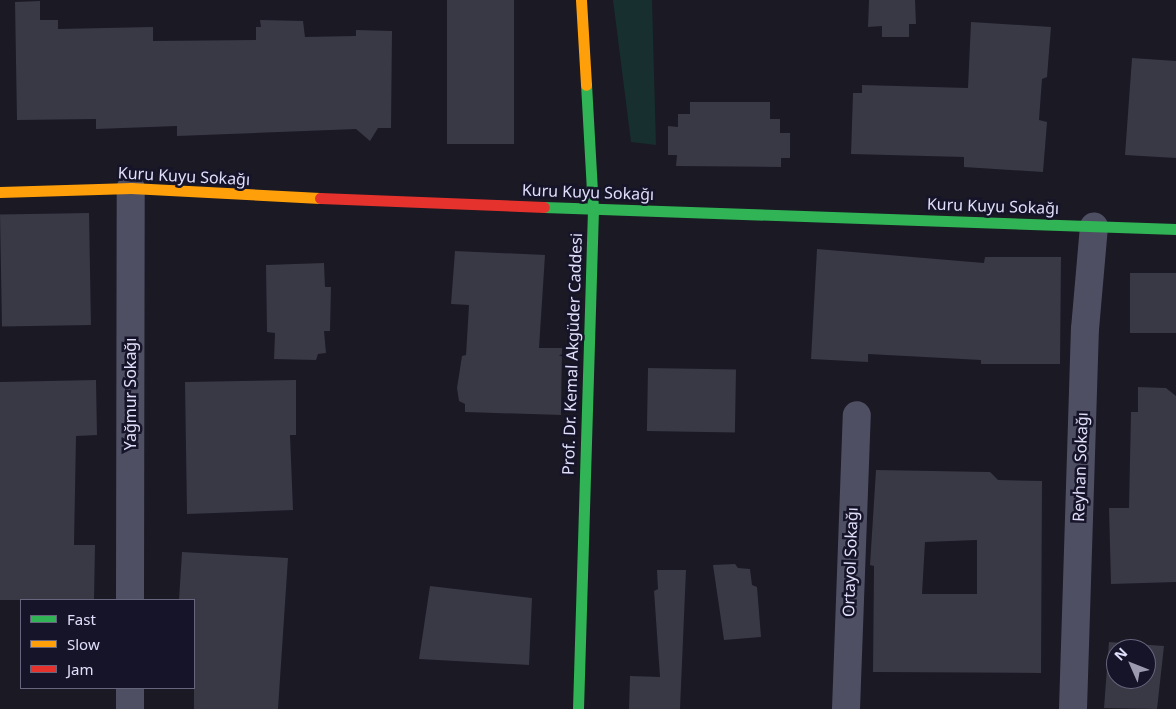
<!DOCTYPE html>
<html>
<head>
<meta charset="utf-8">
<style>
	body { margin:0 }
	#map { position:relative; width:1176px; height:709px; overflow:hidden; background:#1a1924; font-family:"Noto Sans",sans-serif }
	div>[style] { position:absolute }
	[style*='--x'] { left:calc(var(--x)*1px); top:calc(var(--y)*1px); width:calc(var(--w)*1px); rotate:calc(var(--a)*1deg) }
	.green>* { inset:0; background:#172f2e }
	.building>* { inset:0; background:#393845; transform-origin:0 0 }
	.street>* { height:28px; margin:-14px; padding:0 14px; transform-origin:14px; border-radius:14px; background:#4f4f63 }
	.fast>* { height:11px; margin:-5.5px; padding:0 5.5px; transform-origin:5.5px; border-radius:5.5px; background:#30b455 }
	.slow>* { height:11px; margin:-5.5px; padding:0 5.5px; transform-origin:5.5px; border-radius:5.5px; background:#ff9f0a }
	.jam>* { height:11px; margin:-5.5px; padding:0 5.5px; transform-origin:5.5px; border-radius:5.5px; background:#e5322d }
	span { translate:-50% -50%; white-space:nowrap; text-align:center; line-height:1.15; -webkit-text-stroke:5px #161429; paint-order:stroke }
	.street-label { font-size:16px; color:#e0dffb }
	.legend { position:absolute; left:20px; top:599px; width:175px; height:90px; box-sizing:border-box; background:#161429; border:1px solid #67657d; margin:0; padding:6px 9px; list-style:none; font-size:15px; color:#e0dffb }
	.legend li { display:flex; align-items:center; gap:10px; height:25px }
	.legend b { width:25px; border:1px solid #67657d }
	.north { position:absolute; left:1106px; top:639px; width:50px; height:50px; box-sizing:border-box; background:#161429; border:1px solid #67657d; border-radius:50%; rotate:314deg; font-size:14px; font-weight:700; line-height:20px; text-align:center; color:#e0dffb }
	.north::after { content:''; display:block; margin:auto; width:18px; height:22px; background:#9b9ab0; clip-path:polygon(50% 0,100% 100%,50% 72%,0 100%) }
</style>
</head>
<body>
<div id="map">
	<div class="green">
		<i style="clip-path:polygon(613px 0,652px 0,656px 145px,631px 142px)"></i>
	</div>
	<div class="building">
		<i style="left:447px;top:0;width:67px;height:144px"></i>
		<i style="clip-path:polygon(869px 0,915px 0,916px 24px,909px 24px,909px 37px,882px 37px,882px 26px,868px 27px)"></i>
		<i style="clip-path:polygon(40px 1px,40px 20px,58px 20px,58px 29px,153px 27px,153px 41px,256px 40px,256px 27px,261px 27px,260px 20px,303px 21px,305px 37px,356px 36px,356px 30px,392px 31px,391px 128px,378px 128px,370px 141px,356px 129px,177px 136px,177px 126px,96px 129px,96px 119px,17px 120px,15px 2px)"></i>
		<i style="clip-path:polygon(971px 22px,1051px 27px,1047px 77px,1042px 79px,1039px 120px,1047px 122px,1043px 172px,964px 167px,964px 157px,851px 154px,853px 93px,862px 93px,862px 85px,968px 88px)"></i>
		<i style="clip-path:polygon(1132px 58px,1176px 61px,1176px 158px,1125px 155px)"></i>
		<i style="clip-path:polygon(690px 102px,770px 102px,770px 119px,780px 119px,780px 133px,790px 133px,790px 158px,781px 158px,781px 167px,676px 166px,677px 155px,668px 155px,668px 126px,678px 127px,678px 114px,690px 114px)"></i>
		<i style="left:89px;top:213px;width:112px;height:89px;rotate:89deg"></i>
		<i style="clip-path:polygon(817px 249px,984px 263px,985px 257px,1061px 257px,1060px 364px,981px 364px,981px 360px,868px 354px,868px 362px,811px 359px)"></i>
		<i style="clip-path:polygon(455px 251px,545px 255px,539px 348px,562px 348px,561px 415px,465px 412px,465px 404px,459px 401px,457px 388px,462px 356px,466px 355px,469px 305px,451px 304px)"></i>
		<i style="clip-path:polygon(324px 263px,325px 287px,331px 287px,330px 331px,324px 331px,326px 353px,318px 354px,316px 360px,274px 359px,275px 333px,267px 332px,266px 265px)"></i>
		<i style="left:1130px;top:273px;width:46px;height:60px"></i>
		<i style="left:648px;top:368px;width:88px;height:63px;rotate:1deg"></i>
		<i style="clip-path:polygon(96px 380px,97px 435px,76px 436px,74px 545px,95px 545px,94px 600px,0 600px,0 382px)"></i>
		<i style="clip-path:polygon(296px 380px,296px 435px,290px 435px,293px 510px,187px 514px,185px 382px)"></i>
		<i style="clip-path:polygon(1138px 387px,1166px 388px,1176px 396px,1176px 582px,1111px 584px,1109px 508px,1129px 508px,1131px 412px,1138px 412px)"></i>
		<i style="clip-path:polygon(evenodd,876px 470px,990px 472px,998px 480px,1042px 481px,1041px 673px,873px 672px,874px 566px,870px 565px,876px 470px,977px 540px,977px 594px,922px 594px,925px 542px,977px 540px)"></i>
		<i style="clip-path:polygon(182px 552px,288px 558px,278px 709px,194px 709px,194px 600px,179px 600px)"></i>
		<i style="clip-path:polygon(735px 564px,738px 568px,750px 569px,752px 585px,757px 587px,761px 637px,724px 640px,713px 565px)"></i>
		<i style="clip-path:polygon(657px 570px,686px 570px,680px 709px,629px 709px,630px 676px,660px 677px,654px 591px,658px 589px)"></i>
		<i style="clip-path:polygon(430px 586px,532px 598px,529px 665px,419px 659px)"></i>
		<i style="clip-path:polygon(evenodd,1109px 642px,1164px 646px,1157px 709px,1104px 708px,1109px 642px,1116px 649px,1146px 649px,1146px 679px,1116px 679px,1116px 649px)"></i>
	</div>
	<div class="street">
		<i style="--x:130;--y:600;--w:412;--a:-89.9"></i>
		<i style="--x:130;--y:709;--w:21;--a:-90"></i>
		<i style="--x:846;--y:709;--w:294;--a:-87.9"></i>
		<i style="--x:1073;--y:709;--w:380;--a:-88.2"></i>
		<i style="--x:1085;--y:329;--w:103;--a:-85"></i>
	</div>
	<div class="fast">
		<i style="--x:544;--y:207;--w:632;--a:1.99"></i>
		<i style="--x:578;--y:709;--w:500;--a:-88.28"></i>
		<i style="--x:593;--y:209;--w:124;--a:-93.2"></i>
	</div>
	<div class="slow">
		<i style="--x:581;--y:0;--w:85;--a:86.6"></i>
		<i style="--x:0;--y:192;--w:131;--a:-1.7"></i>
		<i style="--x:131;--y:188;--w:189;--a:3"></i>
	</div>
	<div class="jam">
		<i style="--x:320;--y:198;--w:224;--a:2.3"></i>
	</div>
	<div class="street-label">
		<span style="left:184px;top:176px;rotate:3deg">Kuru Kuyu Sokağı</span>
		<span style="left:588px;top:192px;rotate:2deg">Kuru Kuyu Sokağı</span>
		<span style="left:993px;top:206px;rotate:2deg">Kuru Kuyu Sokağı</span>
		<span style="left:572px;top:354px;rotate:-88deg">Prof. Dr. Kemal Akgüder Caddesi</span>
		<span style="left:130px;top:394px;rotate:-90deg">Yağmur Sokağı</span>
		<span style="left:1080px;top:467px;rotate:-88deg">Reyhan Sokağı</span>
		<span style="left:850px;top:562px;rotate:-88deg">Ortayol Sokağı</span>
	</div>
	<ul class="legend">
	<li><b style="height:6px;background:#30b455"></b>Fast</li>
	<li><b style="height:6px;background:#ff9f0a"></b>Slow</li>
	<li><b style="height:6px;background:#e5322d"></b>Jam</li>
	</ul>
	<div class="north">N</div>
</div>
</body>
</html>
